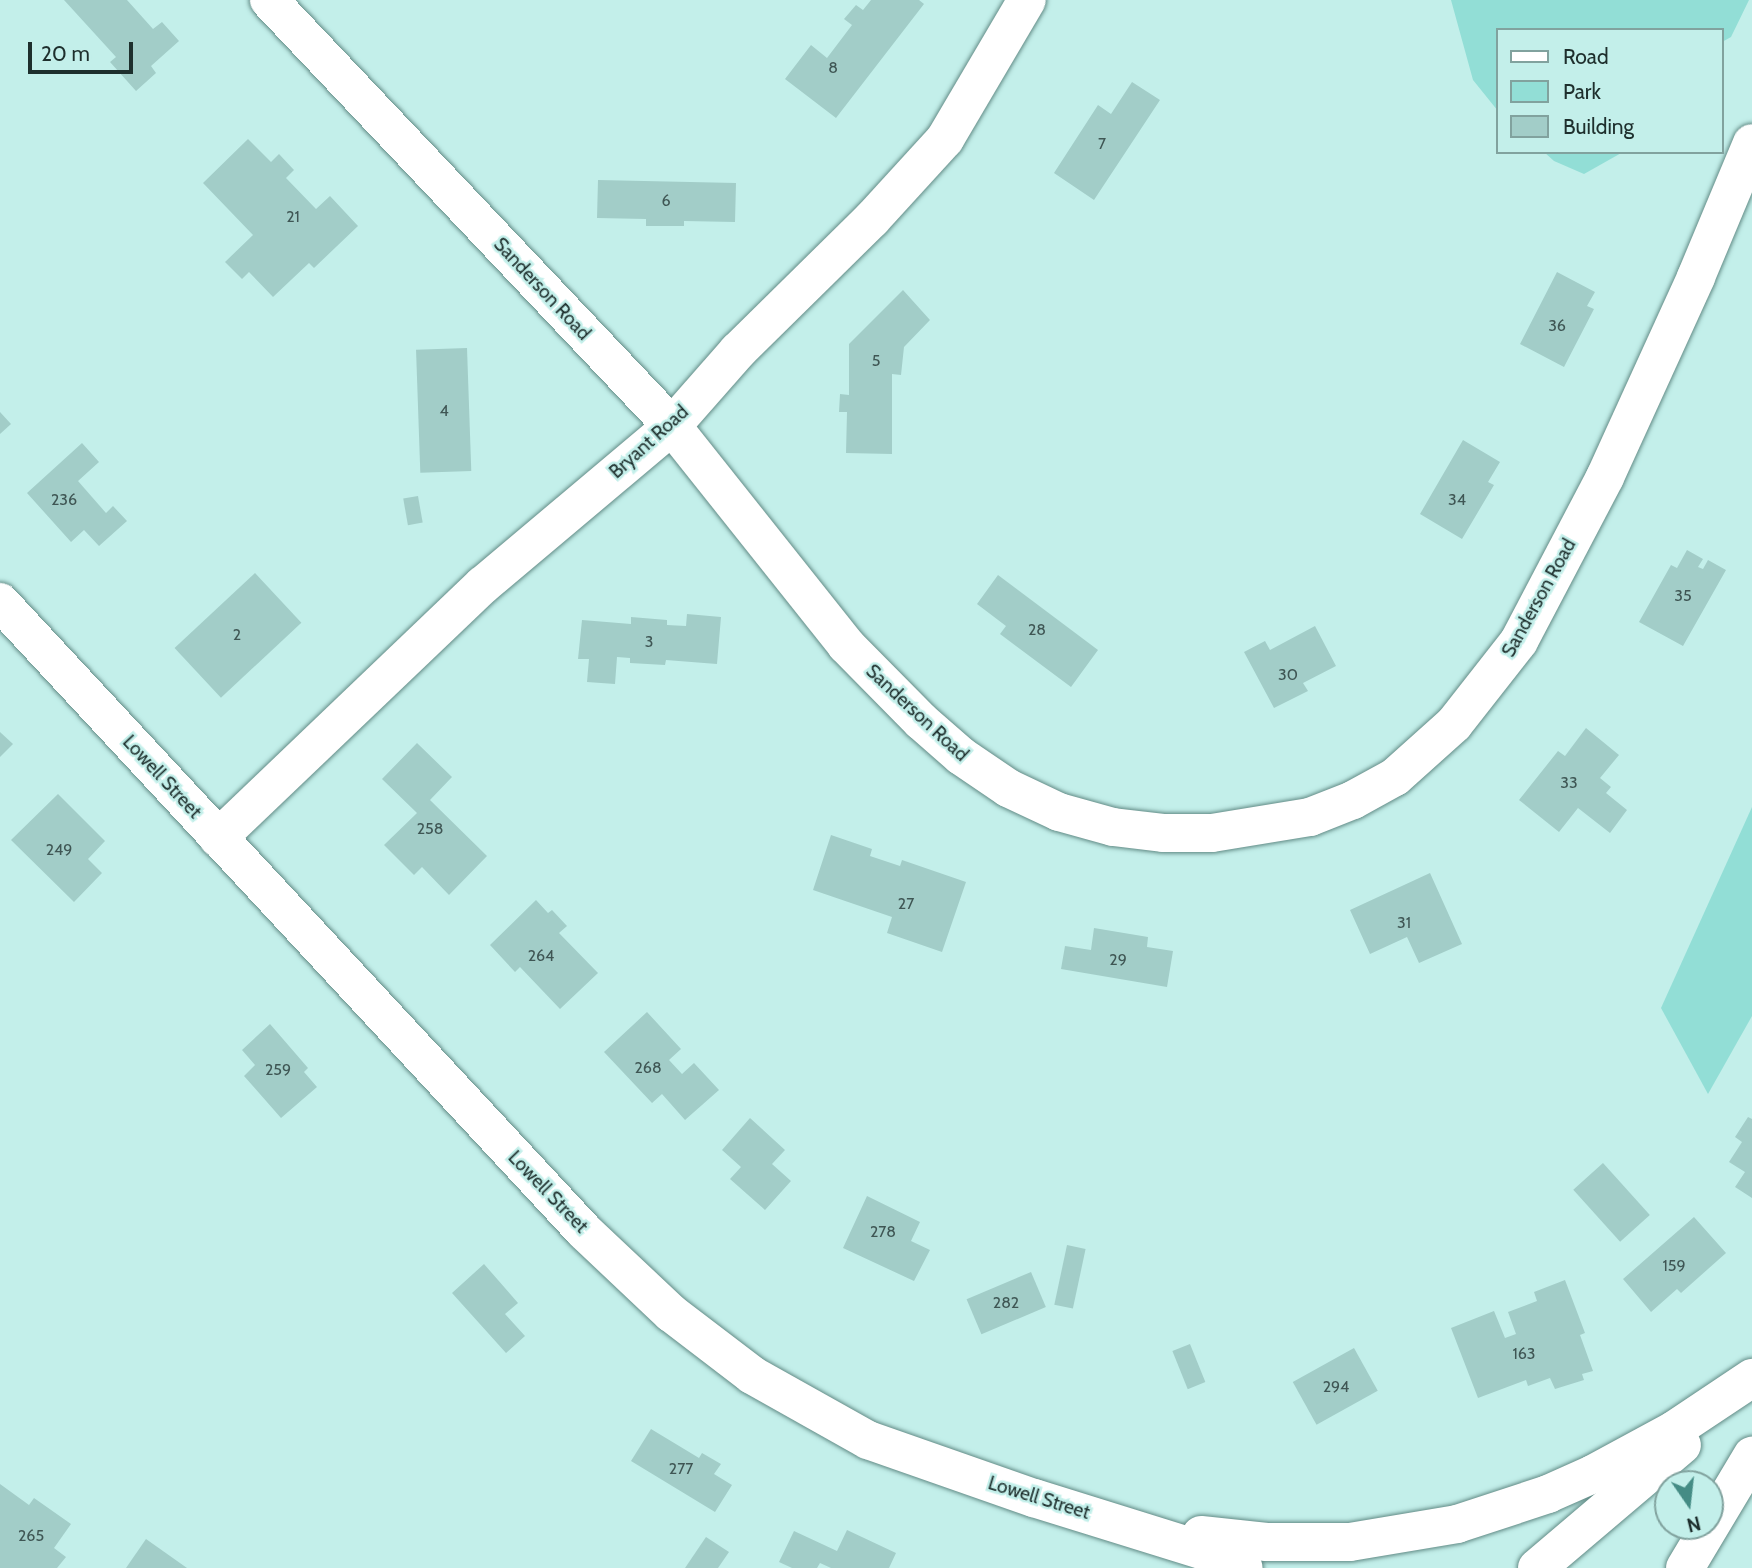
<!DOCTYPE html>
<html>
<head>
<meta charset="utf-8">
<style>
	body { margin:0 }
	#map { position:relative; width:1752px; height:1568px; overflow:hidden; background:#c3efea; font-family:Cabin,sans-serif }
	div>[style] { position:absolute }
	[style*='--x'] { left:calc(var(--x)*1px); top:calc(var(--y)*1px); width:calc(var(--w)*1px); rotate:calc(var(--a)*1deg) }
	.green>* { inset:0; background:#92ded6 }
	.building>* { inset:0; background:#a2cdc8; transform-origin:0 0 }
	.roads { filter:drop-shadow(0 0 2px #628b86) drop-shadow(0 0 2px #628b86) }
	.minor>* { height:38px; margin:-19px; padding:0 19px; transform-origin:19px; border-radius:19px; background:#fff }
	.major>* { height:38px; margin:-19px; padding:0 19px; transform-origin:19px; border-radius:19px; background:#fff }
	span { translate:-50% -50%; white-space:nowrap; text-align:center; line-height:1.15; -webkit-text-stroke:5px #c3efea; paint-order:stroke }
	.number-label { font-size:16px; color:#3f5654 }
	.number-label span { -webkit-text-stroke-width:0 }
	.street-label { font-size:19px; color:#1e2f2d }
	.legend { position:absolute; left:1496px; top:28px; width:228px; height:126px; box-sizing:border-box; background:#c3efea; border:2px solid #81a29e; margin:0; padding:9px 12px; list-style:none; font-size:21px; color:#1e2f2d }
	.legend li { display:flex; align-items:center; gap:14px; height:35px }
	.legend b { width:35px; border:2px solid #81a29e }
	.north { position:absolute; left:1654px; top:1470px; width:70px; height:70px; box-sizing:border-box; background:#c3efea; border:2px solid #81a29e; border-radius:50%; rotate:166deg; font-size:19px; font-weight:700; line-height:28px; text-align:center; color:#1e2f2d }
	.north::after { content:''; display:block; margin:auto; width:24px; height:32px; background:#458c85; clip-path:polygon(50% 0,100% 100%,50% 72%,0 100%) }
	.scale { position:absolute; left:28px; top:42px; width:105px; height:32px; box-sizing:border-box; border:4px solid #1e2f2d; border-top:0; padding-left:9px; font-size:21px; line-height:24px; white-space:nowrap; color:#1e2f2d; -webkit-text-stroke:5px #c3efea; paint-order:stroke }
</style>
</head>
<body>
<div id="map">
	<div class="green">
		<i style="clip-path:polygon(1451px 0,1749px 0,1731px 37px,1722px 42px,1722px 30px,1498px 30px,1498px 111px,1473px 80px)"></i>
		<i style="clip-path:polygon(1544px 152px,1623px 152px,1584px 174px,1554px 161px)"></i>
		<i style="clip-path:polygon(1752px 807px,1752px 1016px,1708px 1094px,1661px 1008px)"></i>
	</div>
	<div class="building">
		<i style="clip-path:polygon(64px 0,127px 0,153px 29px,162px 22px,179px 41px,151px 66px,156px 73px,136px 91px,110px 62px,116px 57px)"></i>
		<i style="clip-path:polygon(871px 0,919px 0,924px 4px,836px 118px,785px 79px,811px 45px,827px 58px,852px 25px,844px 19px,856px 5px,863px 10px)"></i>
		<i style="clip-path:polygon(1132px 82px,1160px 100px,1094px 200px,1054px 173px,1098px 105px,1111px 114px)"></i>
		<i style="clip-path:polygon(248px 139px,271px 162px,279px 154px,294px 170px,286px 178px,316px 209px,330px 196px,358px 226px,314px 268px,309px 263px,273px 297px,249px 272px,242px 279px,225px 262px,253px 235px,203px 183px)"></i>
		<i style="clip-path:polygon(598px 180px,736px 183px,735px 222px,684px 221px,684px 226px,646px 226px,646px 219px,597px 218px)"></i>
		<i style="clip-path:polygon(1557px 272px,1595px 292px,1587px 306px,1594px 309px,1564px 367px,1520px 344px)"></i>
		<i style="clip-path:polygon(903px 290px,930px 320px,904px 347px,901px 375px,892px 374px,892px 454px,846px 453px,847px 412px,839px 412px,840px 394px,849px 395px,849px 344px)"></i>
		<i style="left:467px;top:348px;width:123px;height:51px;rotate:88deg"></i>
		<i style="clip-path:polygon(0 412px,11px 424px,0 434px)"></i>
		<i style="clip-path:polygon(1463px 440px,1500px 462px,1488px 482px,1494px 485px,1462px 539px,1420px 514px)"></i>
		<i style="clip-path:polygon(82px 443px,99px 462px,78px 481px,106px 513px,113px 506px,127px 521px,99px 546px,84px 530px,71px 542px,27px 493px)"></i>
		<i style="left:418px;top:496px;width:27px;height:15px;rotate:80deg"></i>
		<i style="clip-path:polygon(1687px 550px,1703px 559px,1698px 567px,1703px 569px,1708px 560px,1726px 570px,1683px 646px,1639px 622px,1671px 565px,1677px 568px)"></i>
		<i style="left:255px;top:573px;width:68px;height:110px;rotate:47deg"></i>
		<i style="clip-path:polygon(998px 575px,1098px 650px,1071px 687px,1000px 634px,1006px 626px,977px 604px)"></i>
		<i style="clip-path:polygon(687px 614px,721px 617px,717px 664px,666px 660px,665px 665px,630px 663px,630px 658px,617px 657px,615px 684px,587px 682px,589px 659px,578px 659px,582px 620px,631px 624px,631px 617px,667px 620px,667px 625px,686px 626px)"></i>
		<i style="clip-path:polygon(1315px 626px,1336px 666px,1303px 683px,1308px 691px,1274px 708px,1244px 652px,1265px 641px,1270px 650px)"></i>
		<i style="clip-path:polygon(1586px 728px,1619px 755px,1600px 778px,1611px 787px,1606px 793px,1627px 810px,1610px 833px,1578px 808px,1559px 832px,1519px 800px,1558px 751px,1565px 756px)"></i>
		<i style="clip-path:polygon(0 732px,13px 744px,0 757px)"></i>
		<i style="clip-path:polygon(417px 743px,452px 777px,430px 800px,487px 856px,449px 895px,422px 867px,414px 875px,384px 845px,417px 813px,382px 779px)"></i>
		<i style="clip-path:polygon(58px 794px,105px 841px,88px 859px,102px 873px,74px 902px,11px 840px)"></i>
		<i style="clip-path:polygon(831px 835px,872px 849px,870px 856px,900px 866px,902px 860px,966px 882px,942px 952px,887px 933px,892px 917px,813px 890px)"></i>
		<i style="clip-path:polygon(1430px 873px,1462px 944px,1419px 963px,1407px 937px,1370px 954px,1350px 910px)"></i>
		<i style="clip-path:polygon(536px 900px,548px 913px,552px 910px,567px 926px,559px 933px,598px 973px,560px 1009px,520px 967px,515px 972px,490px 945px)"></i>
		<i style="clip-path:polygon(1094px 928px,1148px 937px,1147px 947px,1173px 951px,1167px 987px,1061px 969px,1065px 946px,1091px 950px)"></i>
		<i style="clip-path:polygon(647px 1012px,681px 1049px,669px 1060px,682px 1074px,694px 1063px,719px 1090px,685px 1120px,662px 1094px,652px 1103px,604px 1052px)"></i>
		<i style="clip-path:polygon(270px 1024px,308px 1068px,304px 1072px,317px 1087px,281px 1118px,244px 1076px,255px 1065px,242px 1050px)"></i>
		<i style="clip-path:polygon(1748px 1117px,1752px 1119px,1752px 1198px,1735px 1187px,1745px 1172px,1729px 1162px,1742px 1142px,1735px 1137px)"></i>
		<i style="clip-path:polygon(750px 1118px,785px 1150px,772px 1164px,791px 1181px,765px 1210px,730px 1179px,741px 1167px,722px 1150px)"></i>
		<i style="left:1603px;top:1163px;width:70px;height:40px;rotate:48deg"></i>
		<i style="clip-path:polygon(867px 1196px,920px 1222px,911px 1241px,930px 1250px,914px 1281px,843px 1248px)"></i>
		<i style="clip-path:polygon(1694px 1217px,1726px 1253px,1681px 1293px,1677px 1289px,1651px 1312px,1623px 1279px)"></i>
		<i style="left:1067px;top:1245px;width:19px;height:61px;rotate:12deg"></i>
		<i style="clip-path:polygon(484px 1264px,518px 1303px,505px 1314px,525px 1336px,506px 1353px,452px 1293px)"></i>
		<i style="left:1031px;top:1272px;width:38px;height:70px;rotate:67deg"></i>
		<i style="clip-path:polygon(1565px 1280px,1585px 1333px,1580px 1335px,1593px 1371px,1582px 1374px,1584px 1380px,1555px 1389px,1550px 1378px,1528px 1386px,1526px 1380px,1478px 1398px,1451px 1328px,1494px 1311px,1505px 1338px,1516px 1334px,1508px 1312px,1537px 1301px,1534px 1292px)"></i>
		<i style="left:1190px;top:1344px;width:41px;height:19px;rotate:68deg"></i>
		<i style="left:1354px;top:1348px;width:49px;height:70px;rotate:61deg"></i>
		<i style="clip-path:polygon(651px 1429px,699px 1458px,702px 1453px,721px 1464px,714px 1474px,732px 1485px,715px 1512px,631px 1461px)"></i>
		<i style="clip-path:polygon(0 1484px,29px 1505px,34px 1498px,71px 1524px,54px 1548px,66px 1557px,57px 1568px,0 1568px)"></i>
		<i style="clip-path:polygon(847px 1530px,896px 1553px,889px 1568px,831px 1568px,820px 1563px,817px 1568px,792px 1568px,779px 1562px,794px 1531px,837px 1551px)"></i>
		<i style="clip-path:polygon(706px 1537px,729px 1552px,718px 1568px,685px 1568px)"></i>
		<i style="clip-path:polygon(146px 1539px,187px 1568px,126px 1568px)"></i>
	</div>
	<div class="roads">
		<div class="minor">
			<i style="--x:269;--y:0;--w:586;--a:46.59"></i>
			<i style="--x:672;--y:426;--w:280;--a:51.5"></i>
			<i style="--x:846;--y:645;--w:107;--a:45.4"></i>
			<i style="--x:921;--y:721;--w:53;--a:41.2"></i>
			<i style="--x:961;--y:756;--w:57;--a:34.2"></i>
			<i style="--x:1008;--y:788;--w:56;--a:25.2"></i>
			<i style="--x:1059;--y:812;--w:56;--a:15.5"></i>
			<i style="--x:1113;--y:827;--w:50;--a:6.8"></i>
			<i style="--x:1163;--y:833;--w:49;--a:0"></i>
			<i style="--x:1212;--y:833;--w:99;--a:-9.3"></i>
			<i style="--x:1310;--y:817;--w:46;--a:-21.6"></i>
			<i style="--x:1353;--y:800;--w:48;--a:-28.7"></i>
			<i style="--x:1395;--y:777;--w:79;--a:-41.9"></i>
			<i style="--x:1454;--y:724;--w:105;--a:-51.9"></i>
			<i style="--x:1519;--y:641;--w:185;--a:-62.3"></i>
			<i style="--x:1605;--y:477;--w:220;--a:-65.5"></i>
			<i style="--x:1696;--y:277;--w:145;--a:-67.3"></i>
			<i style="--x:218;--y:838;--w:366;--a:-43.7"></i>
			<i style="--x:483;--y:585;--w:247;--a:-40.1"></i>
			<i style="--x:672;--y:426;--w:100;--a:-48.7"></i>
			<i style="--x:738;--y:351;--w:188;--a:-44.6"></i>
			<i style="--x:872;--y:219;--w:108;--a:-47.6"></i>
			<i style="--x:945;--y:139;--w:161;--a:-59.5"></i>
		</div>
		<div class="major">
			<i style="--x:0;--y:602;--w:858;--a:47.12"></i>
			<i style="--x:584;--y:1231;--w:120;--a:43.3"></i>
			<i style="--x:671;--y:1313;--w:102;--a:37.4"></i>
			<i style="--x:752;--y:1375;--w:133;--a:29.3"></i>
			<i style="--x:868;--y:1440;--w:176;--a:19.3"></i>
			<i style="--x:1034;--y:1498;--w:178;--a:17.3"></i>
			<i style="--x:1204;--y:1551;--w:43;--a:23"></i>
			<i style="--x:1201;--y:1535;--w:66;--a:6.1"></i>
			<i style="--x:1267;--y:1542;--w:83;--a:0"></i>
			<i style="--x:1350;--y:1542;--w:109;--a:-9.5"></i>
			<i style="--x:1457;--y:1524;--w:96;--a:-18.2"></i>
			<i style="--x:1548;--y:1494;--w:49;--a:-24"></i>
			<i style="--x:1593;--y:1474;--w:92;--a:-28.5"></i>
			<i style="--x:1674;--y:1430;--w:94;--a:-33.7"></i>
			<i style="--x:1537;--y:1568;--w:190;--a:-40.3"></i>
			<i style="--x:1685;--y:1568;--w:131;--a:-59.1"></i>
		</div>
	</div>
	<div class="number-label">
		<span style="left:833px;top:68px">8</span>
		<span style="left:1102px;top:144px">7</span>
		<span style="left:666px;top:201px">6</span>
		<span style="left:293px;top:217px">21</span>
		<span style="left:1557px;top:326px">36</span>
		<span style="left:876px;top:361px">5</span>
		<span style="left:444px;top:411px">4</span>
		<span style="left:64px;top:500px">236</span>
		<span style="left:1457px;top:500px">34</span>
		<span style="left:1683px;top:596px">35</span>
		<span style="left:1037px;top:630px">28</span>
		<span style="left:237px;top:635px">2</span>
		<span style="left:649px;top:642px">3</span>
		<span style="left:1288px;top:675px">30</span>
		<span style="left:1569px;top:783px">33</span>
		<span style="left:430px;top:829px">258</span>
		<span style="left:59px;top:850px">249</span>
		<span style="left:906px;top:904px">27</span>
		<span style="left:1404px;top:923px">31</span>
		<span style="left:541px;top:956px">264</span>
		<span style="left:1118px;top:960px">29</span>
		<span style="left:648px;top:1068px">268</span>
		<span style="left:278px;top:1070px">259</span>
		<span style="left:883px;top:1232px">278</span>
		<span style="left:1674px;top:1266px">159</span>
		<span style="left:1006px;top:1303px">282</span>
		<span style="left:1524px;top:1354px">163</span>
		<span style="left:1336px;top:1387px">294</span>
		<span style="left:681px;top:1469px">277</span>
		<span style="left:31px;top:1536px">265</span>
	</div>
	<div class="street-label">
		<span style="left:542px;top:289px;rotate:47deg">Sanderson Road</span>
		<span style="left:649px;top:442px;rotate:-42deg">Bryant Road</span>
		<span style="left:1539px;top:598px;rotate:-61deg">Sanderson Road</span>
		<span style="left:917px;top:713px;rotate:43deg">Sanderson Road</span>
		<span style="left:162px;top:777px;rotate:47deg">Lowell Street</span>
		<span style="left:548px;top:1192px;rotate:46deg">Lowell Street</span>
		<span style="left:1039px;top:1498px;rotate:17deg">Lowell Street</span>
	</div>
	<ul class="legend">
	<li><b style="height:9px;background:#fff"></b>Road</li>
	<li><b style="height:19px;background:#92ded6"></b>Park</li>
	<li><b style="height:19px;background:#a2cdc8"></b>Building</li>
	</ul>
	<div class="north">N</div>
	<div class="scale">20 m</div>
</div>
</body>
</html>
